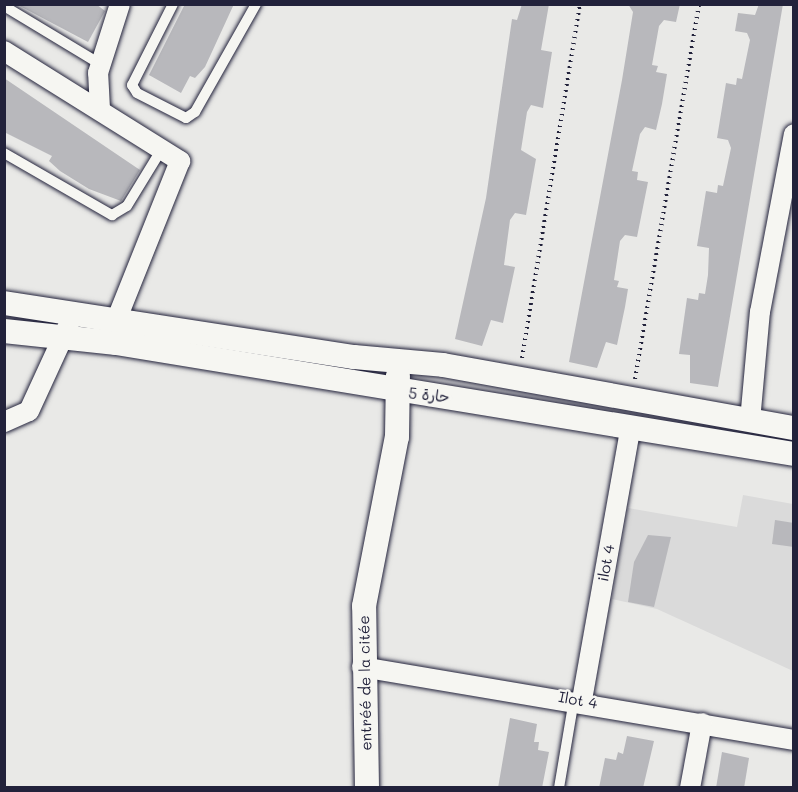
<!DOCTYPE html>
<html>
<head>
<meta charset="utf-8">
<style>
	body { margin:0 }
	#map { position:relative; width:798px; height:792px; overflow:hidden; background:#e9e9e7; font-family:Mali,"Playpen Sans Arabic",sans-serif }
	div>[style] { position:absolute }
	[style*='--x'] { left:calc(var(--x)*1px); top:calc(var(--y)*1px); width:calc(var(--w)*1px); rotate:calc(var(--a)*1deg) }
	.built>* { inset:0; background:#dadada }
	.building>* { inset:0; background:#b8b8bc }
	.path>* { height:4px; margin-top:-2px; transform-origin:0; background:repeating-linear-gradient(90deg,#22223b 0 1.5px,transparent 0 6px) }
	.roads { filter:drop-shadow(0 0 2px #22223b) drop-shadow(0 0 2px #22223b) }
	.service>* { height:10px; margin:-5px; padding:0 5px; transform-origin:5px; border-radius:5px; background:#f6f6f2 }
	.minor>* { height:20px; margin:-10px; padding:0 10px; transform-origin:10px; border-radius:10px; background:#f6f6f2 }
	.tertiary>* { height:24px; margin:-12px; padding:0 12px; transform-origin:12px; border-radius:12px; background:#f6f6f2 }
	span { translate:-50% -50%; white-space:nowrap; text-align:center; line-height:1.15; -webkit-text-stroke:5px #f6f6f2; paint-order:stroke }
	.street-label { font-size:15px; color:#22223b }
	.frame { position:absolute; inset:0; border:6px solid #22223b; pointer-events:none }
</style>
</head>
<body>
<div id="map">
	<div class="built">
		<i style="clip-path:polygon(743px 495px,793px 504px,793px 671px,657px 609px,612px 599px,628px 508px,737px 527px)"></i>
	</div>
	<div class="building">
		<i style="clip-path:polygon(16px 4px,96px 4px,105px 11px,88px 42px)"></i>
		<i style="clip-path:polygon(185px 4px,234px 4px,205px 67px,195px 78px,190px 76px,181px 93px,149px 75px)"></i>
		<i style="clip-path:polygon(522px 4px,549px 4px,541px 50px,552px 52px,543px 108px,531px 105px,527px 112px,521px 150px,536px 159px,526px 215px,515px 213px,510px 220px,504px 265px,515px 267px,503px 323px,491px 320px,482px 346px,455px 339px,486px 198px,512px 19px,517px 20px)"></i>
		<i style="clip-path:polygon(628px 4px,680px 4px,676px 22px,664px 20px,659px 26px,652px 65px,658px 66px,656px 72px,667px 74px,662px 104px,656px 130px,645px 127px,640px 134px,632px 171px,638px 172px,637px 180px,648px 182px,637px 237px,625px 235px,620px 241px,614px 280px,619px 281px,617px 287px,628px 289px,625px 307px,617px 345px,606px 342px,597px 368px,569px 362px,622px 80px,633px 12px)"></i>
		<i style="clip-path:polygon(759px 4px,783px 4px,718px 387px,690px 383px,690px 355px,679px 354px,687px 298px,698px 300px,699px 293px,705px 294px,708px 275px,709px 248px,697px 246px,706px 191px,717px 193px,718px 185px,723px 186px,731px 148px,728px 140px,717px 138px,726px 83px,736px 85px,737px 78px,742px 79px,750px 40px,747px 33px,735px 31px,738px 13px,755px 15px)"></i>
		<i style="clip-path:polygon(4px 78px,140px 170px,121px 201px,89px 189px,60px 171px,49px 161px,52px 156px,4px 132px)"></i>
		<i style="clip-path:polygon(775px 520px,794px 523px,794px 547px,772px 544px)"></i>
		<i style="clip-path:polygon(648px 535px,671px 537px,654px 607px,628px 602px,634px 562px)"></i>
		<i style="clip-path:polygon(510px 718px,537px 724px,534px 742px,539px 742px,538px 750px,549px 752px,542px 788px,498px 788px)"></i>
		<i style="clip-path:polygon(627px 736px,654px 741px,643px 788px,599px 788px,605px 758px,616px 760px,618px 752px,623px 754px)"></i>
		<i style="clip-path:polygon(722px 752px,749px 758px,744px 788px,716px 788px)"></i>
	</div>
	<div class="path">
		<i style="--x:522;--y:358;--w:359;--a:-80.7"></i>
		<i style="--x:635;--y:379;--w:380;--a:-80.3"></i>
	</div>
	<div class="roads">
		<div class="service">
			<i style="--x:173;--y:4;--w:91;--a:116.8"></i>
			<i style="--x:132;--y:85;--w:9;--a:58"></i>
			<i style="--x:137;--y:93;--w:55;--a:27"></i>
			<i style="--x:186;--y:118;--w:11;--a:-34"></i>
			<i style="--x:195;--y:112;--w:124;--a:-60.5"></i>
			<i style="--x:4;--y:6;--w:112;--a:31.1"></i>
			<i style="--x:4;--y:153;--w:125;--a:29.9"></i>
			<i style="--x:112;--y:215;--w:17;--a:-31"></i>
			<i style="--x:127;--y:206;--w:69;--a:-58.6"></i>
			<i style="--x:559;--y:788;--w:90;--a:-80.4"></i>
		</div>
		<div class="minor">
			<i style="--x:4;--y:51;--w:208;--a:32"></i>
			<i style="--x:180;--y:161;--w:167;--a:111.8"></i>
			<i style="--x:100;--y:109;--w:36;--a:-93"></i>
			<i style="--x:98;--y:73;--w:72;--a:-72.3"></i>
			<i style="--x:750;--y:421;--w:109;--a:-84.8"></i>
			<i style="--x:760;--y:312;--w:181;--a:-79.2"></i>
			<i style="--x:4;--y:422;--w:27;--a:-24"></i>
			<i style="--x:29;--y:411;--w:96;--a:-65.3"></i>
			<i style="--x:362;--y:667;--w:438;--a:9.6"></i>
			<i style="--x:582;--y:700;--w:278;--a:-79.9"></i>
			<i style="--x:690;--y:788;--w:66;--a:-79.5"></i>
		</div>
		<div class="tertiary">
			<i style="--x:4;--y:303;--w:354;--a:8.8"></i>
			<i style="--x:354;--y:357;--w:89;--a:5.1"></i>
			<i style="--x:443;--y:365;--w:357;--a:10.2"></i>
			<i style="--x:4;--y:331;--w:113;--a:6.1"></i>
			<i style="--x:116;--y:343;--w:687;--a:9.3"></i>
			<i style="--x:367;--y:788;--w:182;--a:-90.9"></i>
			<i style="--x:364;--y:606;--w:172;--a:-79"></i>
			<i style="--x:397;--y:437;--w:61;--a:-89.1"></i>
		</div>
	</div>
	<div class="street-label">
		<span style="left:429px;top:395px;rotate:6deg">حارة 5</span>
		<span style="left:606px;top:563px;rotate:-80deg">ilot 4</span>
		<span style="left:365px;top:683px;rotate:-91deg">entréé de la citée</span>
		<span style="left:578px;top:700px;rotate:10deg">Ilot 4</span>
	</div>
	<div class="frame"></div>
</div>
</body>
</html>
